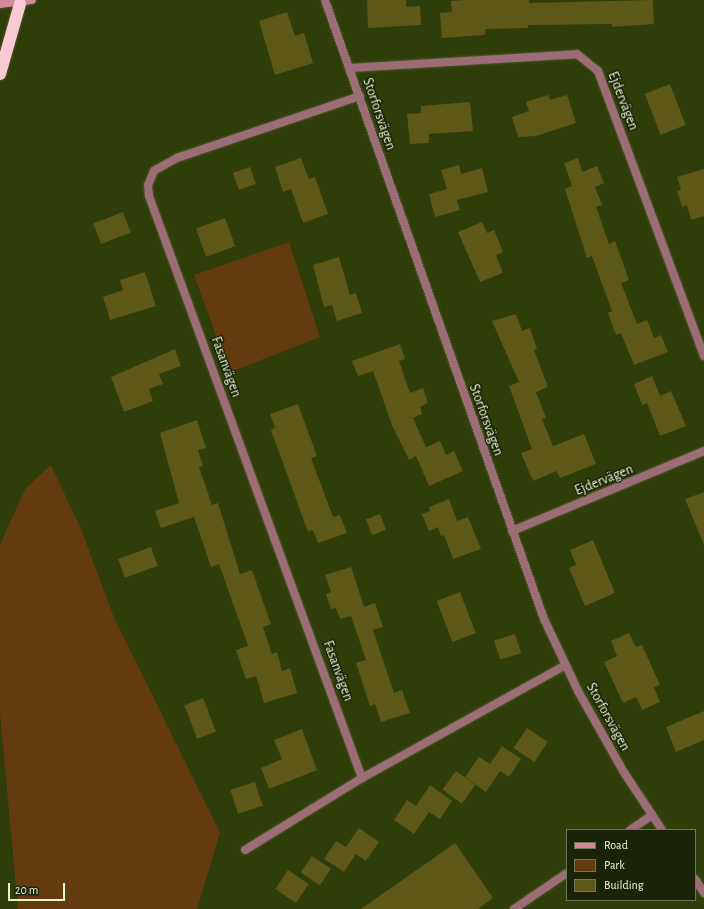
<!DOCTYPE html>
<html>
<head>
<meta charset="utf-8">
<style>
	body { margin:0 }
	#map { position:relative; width:704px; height:909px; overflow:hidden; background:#2f3d09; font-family:"Alegreya Sans",sans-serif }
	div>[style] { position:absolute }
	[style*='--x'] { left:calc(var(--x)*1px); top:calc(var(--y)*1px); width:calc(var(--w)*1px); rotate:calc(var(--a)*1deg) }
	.green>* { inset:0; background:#633b0f }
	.building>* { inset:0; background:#5d5718; transform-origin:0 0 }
	.roads { filter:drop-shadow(0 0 1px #4d5a29) drop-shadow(0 0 1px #4d5a29) }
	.street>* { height:8px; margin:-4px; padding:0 4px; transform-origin:4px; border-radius:4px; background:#9c6c77 }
	.secondary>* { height:8px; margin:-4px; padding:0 4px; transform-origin:4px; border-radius:4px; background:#d4889a }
	.highway>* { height:12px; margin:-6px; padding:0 6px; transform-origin:6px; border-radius:6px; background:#fbcad5 }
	span { translate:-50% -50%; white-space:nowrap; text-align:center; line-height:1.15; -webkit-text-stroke:3px #1a2207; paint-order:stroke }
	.street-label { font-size:14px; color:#e8f5d3 }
	.legend { position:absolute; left:566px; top:829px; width:130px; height:72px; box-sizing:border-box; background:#1a2207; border:1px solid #6c7659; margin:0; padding:5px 7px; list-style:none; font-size:12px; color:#e8f5d3 }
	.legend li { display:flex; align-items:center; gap:8px; height:20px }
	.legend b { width:20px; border:1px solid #6c7659 }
	.scale { position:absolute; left:8px; top:883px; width:57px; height:18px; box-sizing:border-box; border:2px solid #e8f5d3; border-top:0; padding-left:5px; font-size:12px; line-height:14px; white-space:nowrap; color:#e8f5d3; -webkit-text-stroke:3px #1a2207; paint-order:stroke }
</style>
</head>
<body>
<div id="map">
	<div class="green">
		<i style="clip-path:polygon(289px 242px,320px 337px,233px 371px,225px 360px,194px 275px)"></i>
		<i style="clip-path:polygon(51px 465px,81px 529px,113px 615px,220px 833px,197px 909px,18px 909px,0 713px,0 545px,25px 489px)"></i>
	</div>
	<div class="building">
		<i style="clip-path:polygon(367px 0,406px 0,406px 7px,420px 6px,421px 25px,368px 28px)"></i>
		<i style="clip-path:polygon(464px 0,529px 0,529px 3px,653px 0,654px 24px,612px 27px,612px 24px,528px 25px,528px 28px,485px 29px,485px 35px,442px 38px,440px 13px,452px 12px,451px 1px)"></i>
		<i style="clip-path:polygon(287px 12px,295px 36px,304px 33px,313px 63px,275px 75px,259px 21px)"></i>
		<i style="left:670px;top:84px;width:44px;height:27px;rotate:69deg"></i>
		<i style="clip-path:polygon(548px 95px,550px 100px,567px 95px,576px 123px,536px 136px,518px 137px,512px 117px,529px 111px,526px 102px)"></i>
		<i style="clip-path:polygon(470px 102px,473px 131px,429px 134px,429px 143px,410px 144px,407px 114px,421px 113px,421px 106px)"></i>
		<i style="clip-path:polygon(301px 158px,309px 179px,315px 177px,328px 214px,303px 223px,291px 189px,283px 192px,275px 167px)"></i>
		<i style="clip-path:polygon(578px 158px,582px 172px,597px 166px,604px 183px,595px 187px,602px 205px,596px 207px,609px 244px,615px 241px,629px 280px,621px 283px,637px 324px,647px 320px,654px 338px,661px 335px,668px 352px,634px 365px,621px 333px,616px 335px,608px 313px,612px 311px,592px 256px,587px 258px,565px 189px,572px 186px,564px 163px)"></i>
		<i style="clip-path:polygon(459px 165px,461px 174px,482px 168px,488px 192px,457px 200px,460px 210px,435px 217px,429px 194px,447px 189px,441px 170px)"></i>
		<i style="left:250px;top:167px;width:18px;height:18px;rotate:71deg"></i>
		<i style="clip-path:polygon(704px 169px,704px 216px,691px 220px,687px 205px,682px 207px,677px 191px,681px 190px,677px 177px)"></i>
		<i style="left:123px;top:212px;width:22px;height:32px;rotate:69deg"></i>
		<i style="left:225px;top:218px;width:30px;height:31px;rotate:70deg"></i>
		<i style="clip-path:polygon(482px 222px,487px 233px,494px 230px,503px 252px,496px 255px,503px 273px,480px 282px,458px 232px)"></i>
		<i style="clip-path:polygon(339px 257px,350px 295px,356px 293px,362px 313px,337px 321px,332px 305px,324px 307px,313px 265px)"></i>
		<i style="clip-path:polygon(145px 272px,156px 306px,110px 320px,103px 297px,123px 290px,120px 280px)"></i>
		<i style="clip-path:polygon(516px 314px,522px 331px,530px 328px,537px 349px,534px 350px,548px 387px,536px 392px,546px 418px,542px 419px,553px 446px,584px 434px,596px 464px,560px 478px,557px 471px,533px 481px,521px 453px,532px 449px,509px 386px,519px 382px,492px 321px)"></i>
		<i style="clip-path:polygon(400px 344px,405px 359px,399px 361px,410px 393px,423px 388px,428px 403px,420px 407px,422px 414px,413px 418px,426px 447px,440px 441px,446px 455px,454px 451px,463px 471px,429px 486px,416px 456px,409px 460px,392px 425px,373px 371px,358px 376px,352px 361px)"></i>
		<i style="clip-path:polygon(175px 349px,181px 366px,159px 374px,163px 384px,149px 389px,153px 401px,124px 412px,111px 377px)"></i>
		<i style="clip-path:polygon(652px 376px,660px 396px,671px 391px,686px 426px,660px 436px,647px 403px,642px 405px,634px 384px)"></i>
		<i style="clip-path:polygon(298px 404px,317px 456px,311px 458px,333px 517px,340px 515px,347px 533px,318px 543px,313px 530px,308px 532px,271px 430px,275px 428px,270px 414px)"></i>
		<i style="clip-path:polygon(197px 420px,206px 448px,198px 450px,203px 466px,199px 467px,212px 505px,218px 503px,240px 574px,252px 570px,271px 624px,263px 627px,272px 654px,277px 652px,282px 671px,290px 668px,297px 693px,264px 703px,256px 676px,246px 679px,236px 650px,248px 646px,219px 564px,211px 567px,194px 517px,161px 528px,155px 511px,179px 503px,160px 433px)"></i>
		<i style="clip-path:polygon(704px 492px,704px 545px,685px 499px)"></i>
		<i style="clip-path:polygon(449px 499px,457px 521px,468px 517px,481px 549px,453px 559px,444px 535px,441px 536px,438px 527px,429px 531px,422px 514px,430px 511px,429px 507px)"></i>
		<i style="left:380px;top:514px;width:17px;height:15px;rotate:69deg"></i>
		<i style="clip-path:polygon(593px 540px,615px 593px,585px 606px,569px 568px,576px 565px,570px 550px)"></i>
		<i style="left:151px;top:547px;width:20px;height:35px;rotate:70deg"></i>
		<i style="clip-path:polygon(351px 567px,364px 607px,375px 603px,383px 627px,373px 630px,394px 693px,402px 690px,410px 713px,381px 722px,375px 704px,370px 706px,356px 663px,366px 660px,351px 616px,340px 619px,336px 608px,331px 609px,326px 594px,331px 592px,325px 575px)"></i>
		<i style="left:460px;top:592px;width:44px;height:25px;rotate:69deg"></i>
		<i style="clip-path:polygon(629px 633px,636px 647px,642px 645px,660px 685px,654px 687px,660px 702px,642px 710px,636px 697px,623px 703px,604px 662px,617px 656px,611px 641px)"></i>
		<i style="left:515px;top:634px;width:20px;height:22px;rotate:72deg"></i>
		<i style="left:203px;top:698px;width:36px;height:20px;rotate:69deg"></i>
		<i style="clip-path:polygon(704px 711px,704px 740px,676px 752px,666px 727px)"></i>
		<i style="left:527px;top:728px;width:25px;height:24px;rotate:34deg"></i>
		<i style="clip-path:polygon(302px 729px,317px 770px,269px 789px,261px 768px,282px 759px,274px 740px)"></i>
		<i style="clip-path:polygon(502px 746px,521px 759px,509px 777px,500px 771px,486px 792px,465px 777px,479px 757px,490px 764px)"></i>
		<i style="left:456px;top:771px;width:24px;height:23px;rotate:36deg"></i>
		<i style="left:255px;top:782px;width:25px;height:26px;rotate:72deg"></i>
		<i style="clip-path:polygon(430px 785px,452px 801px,440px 819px,429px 812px,414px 834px,394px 820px,407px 800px,416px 806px)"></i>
		<i style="clip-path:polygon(359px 828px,379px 842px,366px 861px,356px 854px,344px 872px,324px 859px,336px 841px,346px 847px)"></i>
		<i style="clip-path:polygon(455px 843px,493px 898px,478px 909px,361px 909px)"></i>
		<i style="left:312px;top:856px;width:23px;height:20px;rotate:34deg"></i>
		<i style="left:288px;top:870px;width:25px;height:23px;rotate:34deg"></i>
	</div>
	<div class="roads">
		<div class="street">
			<i style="--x:325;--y:0;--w:657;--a:70.52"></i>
			<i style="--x:544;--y:619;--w:80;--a:64.7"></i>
			<i style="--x:578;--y:691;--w:95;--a:60.5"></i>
			<i style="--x:625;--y:774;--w:67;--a:56.5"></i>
			<i style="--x:350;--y:68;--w:227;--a:-3.5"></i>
			<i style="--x:577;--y:54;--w:27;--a:39"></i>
			<i style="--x:598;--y:71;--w:304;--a:69.6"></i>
			<i style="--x:360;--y:96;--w:193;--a:161.3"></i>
			<i style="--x:177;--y:158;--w:26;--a:151"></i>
			<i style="--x:154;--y:171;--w:15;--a:113"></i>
			<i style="--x:148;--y:185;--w:11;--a:85"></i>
			<i style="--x:149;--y:196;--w:620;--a:69.9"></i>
			<i style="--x:512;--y:531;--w:208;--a:-22.6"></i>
			<i style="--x:630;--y:830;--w:27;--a:-34"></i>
			<i style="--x:245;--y:850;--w:137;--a:-31.6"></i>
			<i style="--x:362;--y:778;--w:233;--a:-29"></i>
			<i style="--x:695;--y:879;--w:17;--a:57"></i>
			<i style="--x:514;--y:909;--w:64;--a:-34.2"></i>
		</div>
		<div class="secondary">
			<i style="--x:0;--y:4;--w:32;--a:-7"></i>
		</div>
		<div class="highway">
			<i style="--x:0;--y:74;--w:73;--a:-74.1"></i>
		</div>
	</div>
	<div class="street-label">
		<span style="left:623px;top:101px;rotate:69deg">Ejdervägen</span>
		<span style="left:379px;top:114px;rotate:71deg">Storforsvägen</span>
		<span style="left:226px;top:367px;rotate:70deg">Fasanvägen</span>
		<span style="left:486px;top:420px;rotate:70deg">Storforsvägen</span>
		<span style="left:604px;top:480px;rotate:-22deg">Ejdervägen</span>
		<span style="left:338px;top:671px;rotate:70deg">Fasanvägen</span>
		<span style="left:608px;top:717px;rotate:61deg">Storforsvägen</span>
	</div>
	<ul class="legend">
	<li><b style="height:5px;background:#d4889a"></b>Road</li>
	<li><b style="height:11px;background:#633b0f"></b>Park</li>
	<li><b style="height:11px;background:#5d5718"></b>Building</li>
	</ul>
	<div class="scale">20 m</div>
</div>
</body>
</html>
